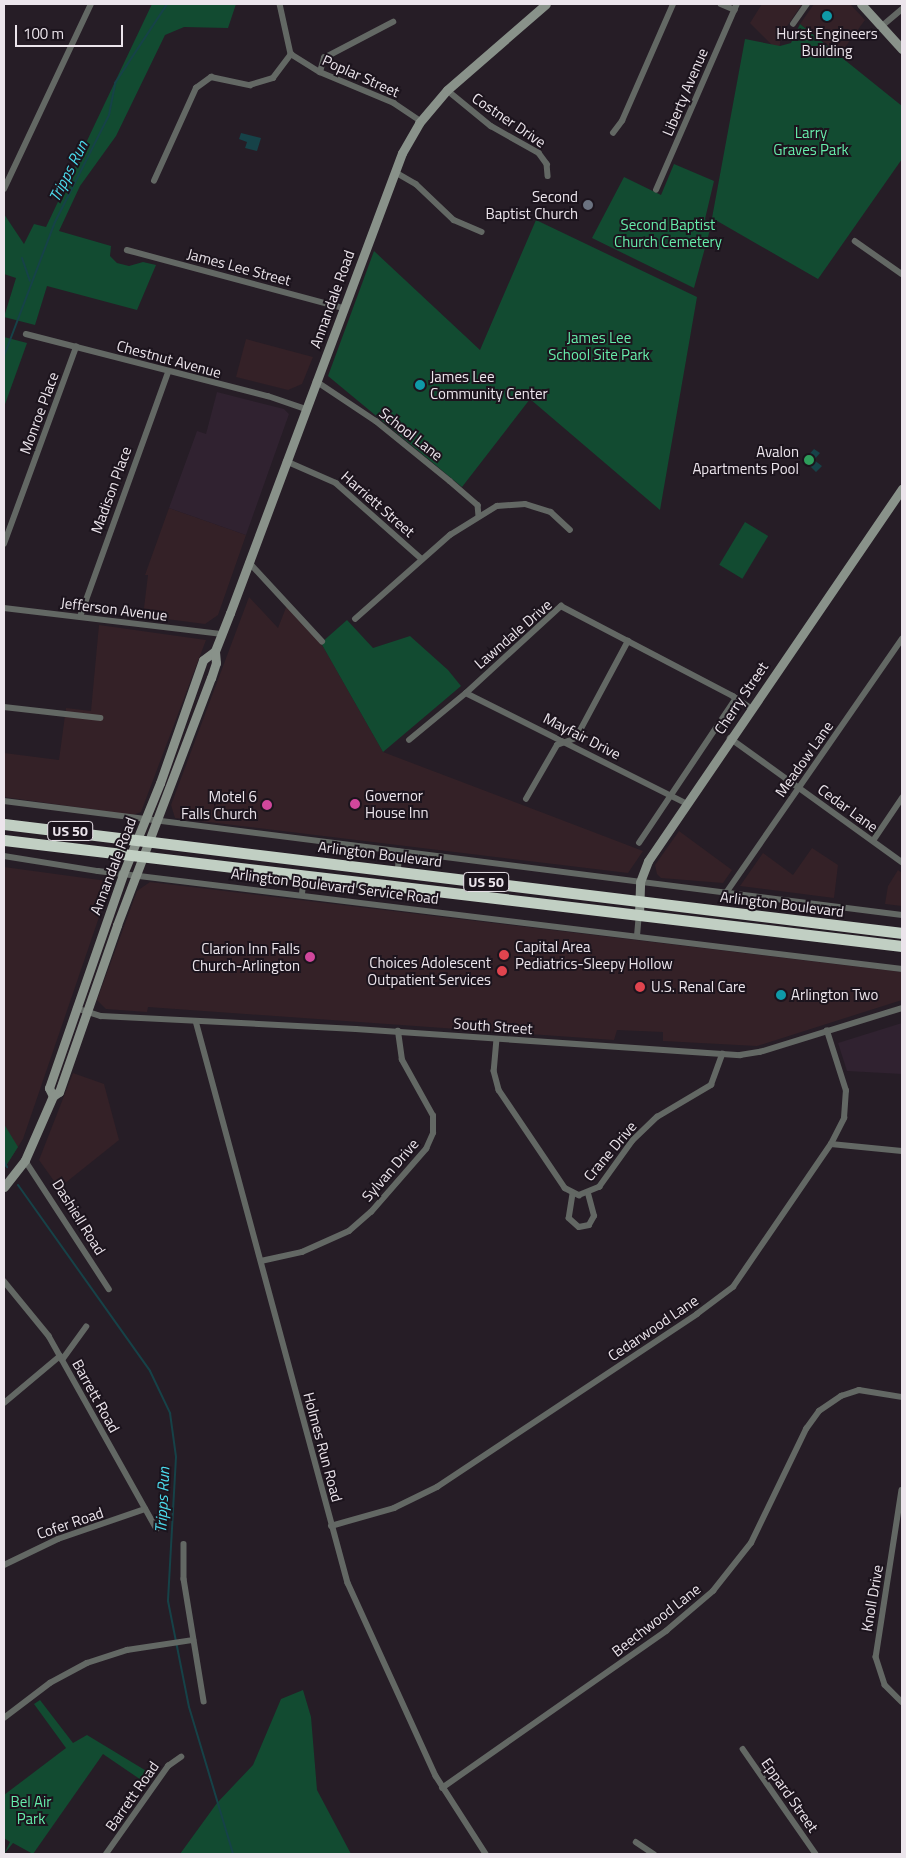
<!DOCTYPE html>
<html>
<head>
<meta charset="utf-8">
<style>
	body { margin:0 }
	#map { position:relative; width:906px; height:1858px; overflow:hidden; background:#261d26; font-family:"Titillium Web",sans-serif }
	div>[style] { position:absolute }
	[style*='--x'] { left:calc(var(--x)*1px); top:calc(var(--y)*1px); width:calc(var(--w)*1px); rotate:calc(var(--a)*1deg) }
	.commercial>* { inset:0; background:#342127 }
	.built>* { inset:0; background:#302230 }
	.green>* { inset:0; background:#124b31; transform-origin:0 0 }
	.water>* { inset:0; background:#164248 }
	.stream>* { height:2px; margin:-1px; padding:0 1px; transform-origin:1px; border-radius:1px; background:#164248 }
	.street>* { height:5.5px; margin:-2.75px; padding:0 2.75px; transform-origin:2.75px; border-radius:2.75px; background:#636864 }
	.secondary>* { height:9px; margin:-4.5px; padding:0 4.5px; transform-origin:4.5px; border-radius:4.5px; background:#89928a }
	.highway>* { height:11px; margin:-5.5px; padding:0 5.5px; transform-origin:5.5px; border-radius:5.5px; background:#c1cfc3 }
	.dots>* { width:14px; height:14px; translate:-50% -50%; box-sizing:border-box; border:2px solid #1c141d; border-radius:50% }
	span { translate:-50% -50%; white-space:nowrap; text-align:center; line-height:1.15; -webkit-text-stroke:4px #1c141d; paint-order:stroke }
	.shield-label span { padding:1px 4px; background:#1c141d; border:1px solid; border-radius:4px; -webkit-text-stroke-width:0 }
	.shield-label { font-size:14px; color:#ece5ec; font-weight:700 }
	.poi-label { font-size:15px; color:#ece5ec }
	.right { translate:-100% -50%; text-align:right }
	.left { translate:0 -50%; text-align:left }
	.street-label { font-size:15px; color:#ece5ec }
	.park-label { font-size:15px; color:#66edab }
	.water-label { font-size:16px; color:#4bdaeb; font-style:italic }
	.frame { position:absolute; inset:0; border:5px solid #ece5ec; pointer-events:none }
	.scale { position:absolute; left:15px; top:25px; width:108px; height:22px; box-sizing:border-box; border:2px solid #ece5ec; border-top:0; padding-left:6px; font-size:15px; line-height:18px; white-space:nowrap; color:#ece5ec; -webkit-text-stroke:4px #1c141d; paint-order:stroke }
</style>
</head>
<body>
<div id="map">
	<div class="commercial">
		<i style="clip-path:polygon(762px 4px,802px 4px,781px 35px,779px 52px,750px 23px)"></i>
		<i style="clip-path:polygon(814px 4px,850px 4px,865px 20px,840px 54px,800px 24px)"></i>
		<i style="clip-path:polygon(246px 339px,313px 357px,302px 384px,288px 390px,236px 377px)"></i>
		<i style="clip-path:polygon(169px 508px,246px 535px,218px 615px,205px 624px,143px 616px,148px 575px,145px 575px)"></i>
		<i style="clip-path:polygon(249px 597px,278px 628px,287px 605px,321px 643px,383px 752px,643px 851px,628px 873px,175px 818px,171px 805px)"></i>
		<i style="clip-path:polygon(99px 625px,206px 640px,141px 812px,133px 815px,4px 797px,4px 753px,59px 760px,66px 708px,91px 711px)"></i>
		<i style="clip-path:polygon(679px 831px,732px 870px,723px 883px,661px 878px,657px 874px,655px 865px)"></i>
		<i style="clip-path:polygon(812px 848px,838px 865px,834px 898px,740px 886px,763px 853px,793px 875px)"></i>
		<i style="clip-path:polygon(4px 867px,107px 881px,109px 888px,23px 1139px,4px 1169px)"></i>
		<i style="clip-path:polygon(898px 870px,902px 873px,902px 906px,885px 904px,888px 886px)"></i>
		<i style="clip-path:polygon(150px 882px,902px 972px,902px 1000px,757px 1046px,663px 1041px,663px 1032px,617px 1030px,614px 1040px,148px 1007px,147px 1012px,106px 1009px,97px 1000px,137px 891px)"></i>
		<i style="clip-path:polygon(73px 1073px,104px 1084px,119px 1140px,59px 1188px,39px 1160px)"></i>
	</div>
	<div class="built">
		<i style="clip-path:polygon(217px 392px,284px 409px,289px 414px,246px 535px,169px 508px,197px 431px,206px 434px)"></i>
		<i style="clip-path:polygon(902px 1023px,902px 1074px,847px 1071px,838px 1043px)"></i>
	</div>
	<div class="green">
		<i style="clip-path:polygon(152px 4px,236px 4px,228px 28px,184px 27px,165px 35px,116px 136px,80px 186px,59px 231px,111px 246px,110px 256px,117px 263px,129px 266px,143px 262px,156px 265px,137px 310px,47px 286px,35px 325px,4px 317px,16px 278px,4px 274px,4px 214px,24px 244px,34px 224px,46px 227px)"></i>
		<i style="clip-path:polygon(800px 24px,902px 106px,902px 159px,818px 279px,712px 218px,745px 39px,780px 46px,791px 43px)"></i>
		<i style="clip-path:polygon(674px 164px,714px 181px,705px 219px,711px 226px,694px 288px,592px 238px,624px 177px,661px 195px)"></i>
		<i style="clip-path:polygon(536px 220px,697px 297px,660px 510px,530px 399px,462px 487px,328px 376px,374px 251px,480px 350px)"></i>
		<i style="clip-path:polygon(4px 337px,27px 343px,4px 407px)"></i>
		<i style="left:745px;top:522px;width:27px;height:50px;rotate:31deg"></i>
		<i style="clip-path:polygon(347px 620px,373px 648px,410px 636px,448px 670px,461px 686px,383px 752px,321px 643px)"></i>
		<i style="clip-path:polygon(4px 1124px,18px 1147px,4px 1169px)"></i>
		<i style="clip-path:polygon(303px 1690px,311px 1717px,317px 1790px,351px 1854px,180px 1854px,217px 1803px,253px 1765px,281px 1699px)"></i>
		<i style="clip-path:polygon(40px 1700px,73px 1743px,87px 1735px,153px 1775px,147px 1784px,103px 1754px,33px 1854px,13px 1843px,4px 1854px,10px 1842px,4px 1838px,4px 1795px,66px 1748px,34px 1704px)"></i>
	</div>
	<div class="water">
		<i style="clip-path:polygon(241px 133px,261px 138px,257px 151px,245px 148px,247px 142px,239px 139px)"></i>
		<i style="clip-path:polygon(814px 449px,820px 453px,814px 460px,822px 466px,816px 472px,804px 460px)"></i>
	</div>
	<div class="stream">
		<i style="--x:22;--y:258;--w:24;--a:71"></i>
		<i style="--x:4;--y:356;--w:143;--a:-69.2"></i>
		<i style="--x:55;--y:222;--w:120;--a:-63.2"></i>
		<i style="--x:109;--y:115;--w:33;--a:-79"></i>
		<i style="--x:115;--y:83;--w:95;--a:-56.6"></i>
		<i style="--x:4;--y:1161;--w:7;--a:63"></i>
		<i style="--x:18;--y:1185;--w:228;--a:54.6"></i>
		<i style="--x:150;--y:1371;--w:47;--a:64.5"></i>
		<i style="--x:170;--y:1413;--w:44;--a:82.2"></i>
		<i style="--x:176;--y:1457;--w:144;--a:93.2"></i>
		<i style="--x:168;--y:1601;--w:108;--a:78.8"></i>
		<i style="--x:189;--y:1707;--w:153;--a:73.3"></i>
	</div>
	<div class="street">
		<i style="--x:280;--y:4;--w:51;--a:77.6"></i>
		<i style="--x:721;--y:4;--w:15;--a:23"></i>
		<i style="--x:793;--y:24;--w:24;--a:-55"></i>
		<i style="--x:882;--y:26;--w:26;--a:-40"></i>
		<i style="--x:291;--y:54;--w:34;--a:32"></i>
		<i style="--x:320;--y:72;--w:80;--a:22.7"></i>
		<i style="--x:394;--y:103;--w:32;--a:34"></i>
		<i style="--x:320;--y:72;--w:15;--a:-74"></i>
		<i style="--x:324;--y:58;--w:78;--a:-27.6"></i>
		<i style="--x:447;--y:90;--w:57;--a:39.3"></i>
		<i style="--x:491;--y:126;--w:55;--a:29.4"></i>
		<i style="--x:539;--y:153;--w:14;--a:54"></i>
		<i style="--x:547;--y:164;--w:12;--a:85"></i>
		<i style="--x:613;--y:133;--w:15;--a:-53"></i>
		<i style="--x:622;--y:121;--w:128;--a:-66.4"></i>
		<i style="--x:395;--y:172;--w:24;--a:30"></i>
		<i style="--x:416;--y:184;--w:52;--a:43.5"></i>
		<i style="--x:454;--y:220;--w:30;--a:23"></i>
		<i style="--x:154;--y:181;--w:102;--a:-65.7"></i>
		<i style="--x:196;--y:88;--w:19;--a:-36"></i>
		<i style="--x:211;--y:77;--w:40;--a:12"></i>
		<i style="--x:250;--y:85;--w:24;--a:-17"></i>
		<i style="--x:273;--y:78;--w:30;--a:-53"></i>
		<i style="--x:4;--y:189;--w:204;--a:-64.8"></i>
		<i style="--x:656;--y:190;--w:203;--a:-66.5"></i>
		<i style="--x:855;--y:241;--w:57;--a:35.1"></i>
		<i style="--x:127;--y:250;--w:224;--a:15"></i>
		<i style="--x:26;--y:334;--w:250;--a:14.4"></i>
		<i style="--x:268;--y:396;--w:40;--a:18.9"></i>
		<i style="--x:316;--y:381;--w:72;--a:33.7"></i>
		<i style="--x:376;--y:421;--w:95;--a:39"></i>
		<i style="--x:450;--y:481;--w:37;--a:41"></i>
		<i style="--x:478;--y:505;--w:11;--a:85"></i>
		<i style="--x:286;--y:461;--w:55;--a:23.7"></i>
		<i style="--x:336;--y:483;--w:115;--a:41.5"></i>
		<i style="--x:4;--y:544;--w:210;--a:-69.9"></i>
		<i style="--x:249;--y:562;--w:108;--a:47.3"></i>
		<i style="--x:4;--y:608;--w:220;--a:6.8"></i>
		<i style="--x:80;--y:617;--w:260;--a:-70.2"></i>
		<i style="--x:355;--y:619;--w:127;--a:-41.5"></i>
		<i style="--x:450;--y:535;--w:55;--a:-31.7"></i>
		<i style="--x:497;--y:506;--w:28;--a:-4"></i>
		<i style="--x:525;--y:504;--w:27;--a:17"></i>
		<i style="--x:551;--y:512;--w:26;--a:43"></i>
		<i style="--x:466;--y:693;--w:246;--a:26.6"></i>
		<i style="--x:4;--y:707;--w:97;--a:6.5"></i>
		<i style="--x:730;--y:738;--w:212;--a:35.8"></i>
		<i style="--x:409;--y:740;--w:74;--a:-39.5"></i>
		<i style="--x:466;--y:693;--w:129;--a:-42.5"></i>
		<i style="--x:561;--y:606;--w:194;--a:27.6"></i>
		<i style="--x:733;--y:696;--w:22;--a:34"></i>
		<i style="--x:526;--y:799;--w:62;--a:-60.1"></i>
		<i style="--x:557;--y:745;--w:20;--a:-20"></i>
		<i style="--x:576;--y:738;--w:110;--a:-61.8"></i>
		<i style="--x:4;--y:801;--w:905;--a:7.23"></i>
		<i style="--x:873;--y:841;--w:52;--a:-56"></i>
		<i style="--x:639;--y:843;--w:174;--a:-56.2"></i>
		<i style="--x:4;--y:856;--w:95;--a:9.1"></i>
		<i style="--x:98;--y:871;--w:810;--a:6.95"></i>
		<i style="--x:398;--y:870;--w:18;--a:-87"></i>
		<i style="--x:726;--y:893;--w:309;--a:-55.3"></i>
		<i style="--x:302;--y:894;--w:19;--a:-84"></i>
		<i style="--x:637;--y:936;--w:21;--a:-85"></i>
		<i style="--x:76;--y:1008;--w:26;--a:18"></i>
		<i style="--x:101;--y:1016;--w:255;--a:2.9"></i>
		<i style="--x:356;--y:1029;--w:385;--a:3.9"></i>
		<i style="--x:740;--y:1055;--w:20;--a:-9"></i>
		<i style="--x:760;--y:1052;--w:149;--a:-17.2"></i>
		<i style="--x:196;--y:1021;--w:582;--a:74.87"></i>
		<i style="--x:348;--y:1583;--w:212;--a:65.5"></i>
		<i style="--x:436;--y:1776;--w:93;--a:57.3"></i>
		<i style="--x:497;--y:1039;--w:32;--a:95"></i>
		<i style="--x:494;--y:1071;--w:20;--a:75"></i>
		<i style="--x:499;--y:1090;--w:118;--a:56"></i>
		<i style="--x:565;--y:1188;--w:16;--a:27"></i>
		<i style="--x:579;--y:1195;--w:22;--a:-22"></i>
		<i style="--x:599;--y:1187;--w:57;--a:-54.3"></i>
		<i style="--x:632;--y:1141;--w:35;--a:-44"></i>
		<i style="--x:657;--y:1117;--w:63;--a:-30.7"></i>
		<i style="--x:711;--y:1085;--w:33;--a:-70"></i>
		<i style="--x:831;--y:1144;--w:71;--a:5.6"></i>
		<i style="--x:25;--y:1160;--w:154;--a:56.9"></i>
		<i style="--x:573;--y:1194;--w:24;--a:99"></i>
		<i style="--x:569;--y:1218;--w:13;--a:42"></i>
		<i style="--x:579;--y:1227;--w:10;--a:-11"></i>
		<i style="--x:589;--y:1225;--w:10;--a:-61"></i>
		<i style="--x:594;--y:1216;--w:23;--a:-105"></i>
		<i style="--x:261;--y:1261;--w:42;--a:-12.4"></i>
		<i style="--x:302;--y:1252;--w:51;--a:-24.1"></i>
		<i style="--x:349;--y:1231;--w:29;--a:-41"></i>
		<i style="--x:371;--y:1212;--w:84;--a:-48.9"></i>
		<i style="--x:426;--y:1149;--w:17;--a:-66"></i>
		<i style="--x:433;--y:1133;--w:17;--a:-90"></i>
		<i style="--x:433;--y:1116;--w:64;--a:-119"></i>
		<i style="--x:402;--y:1060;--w:29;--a:-98"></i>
		<i style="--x:4;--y:1281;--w:71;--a:50.7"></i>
		<i style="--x:49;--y:1336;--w:221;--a:60.8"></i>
		<i style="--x:62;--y:1360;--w:41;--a:-54"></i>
		<i style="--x:4;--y:1403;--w:73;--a:-40"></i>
		<i style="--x:902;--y:1490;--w:169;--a:98.8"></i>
		<i style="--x:876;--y:1657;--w:29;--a:72"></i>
		<i style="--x:885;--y:1685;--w:24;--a:45"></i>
		<i style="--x:331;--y:1526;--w:66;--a:-15.9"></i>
		<i style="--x:394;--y:1508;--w:48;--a:-26"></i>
		<i style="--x:437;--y:1487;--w:312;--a:-33.6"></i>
		<i style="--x:697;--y:1314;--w:45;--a:-36.9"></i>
		<i style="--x:733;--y:1287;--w:173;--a:-55.6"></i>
		<i style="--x:831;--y:1144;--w:29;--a:-63"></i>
		<i style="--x:844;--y:1118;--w:27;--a:-86"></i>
		<i style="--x:846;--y:1091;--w:63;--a:-107.6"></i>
		<i style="--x:184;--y:1544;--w:35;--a:90"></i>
		<i style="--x:184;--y:1579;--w:124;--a:80.7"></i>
		<i style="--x:4;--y:1565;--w:60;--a:-25.7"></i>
		<i style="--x:58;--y:1539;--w:92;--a:-19"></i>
		<i style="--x:4;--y:1718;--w:58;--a:-37.3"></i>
		<i style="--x:50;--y:1683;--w:42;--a:-28.4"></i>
		<i style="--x:87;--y:1663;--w:42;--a:-18"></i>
		<i style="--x:127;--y:1650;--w:67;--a:-8.6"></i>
		<i style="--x:743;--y:1749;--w:128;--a:55.2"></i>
		<i style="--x:442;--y:1788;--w:274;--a:-35"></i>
		<i style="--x:666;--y:1631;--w:62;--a:-40.4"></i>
		<i style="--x:713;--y:1591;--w:61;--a:-51.6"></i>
		<i style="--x:751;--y:1543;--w:127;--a:-64.2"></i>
		<i style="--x:806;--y:1429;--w:22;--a:-54"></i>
		<i style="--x:819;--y:1411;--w:27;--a:-34"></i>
		<i style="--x:841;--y:1396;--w:19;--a:-18"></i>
		<i style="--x:859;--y:1390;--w:44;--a:9.2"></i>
		<i style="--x:636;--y:1842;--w:22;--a:34"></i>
		<i style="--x:106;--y:1854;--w:108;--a:-54.8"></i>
		<i style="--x:168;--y:1766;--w:16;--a:-35"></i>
	</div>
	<div class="secondary">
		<i style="--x:861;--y:4;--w:61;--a:47.7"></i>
		<i style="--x:639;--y:915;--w:33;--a:-88"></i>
		<i style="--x:640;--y:882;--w:22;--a:-69"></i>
		<i style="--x:648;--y:861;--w:451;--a:-55.7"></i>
		<i style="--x:53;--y:1096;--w:9;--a:-117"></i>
		<i style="--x:49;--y:1088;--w:226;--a:-70.9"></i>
		<i style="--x:123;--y:874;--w:98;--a:-67.9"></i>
		<i style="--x:160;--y:783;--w:130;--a:-70.7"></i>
		<i style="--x:203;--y:660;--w:15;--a:-37"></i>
		<i style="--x:215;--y:651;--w:41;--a:-68.5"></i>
		<i style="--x:230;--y:613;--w:491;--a:-69.5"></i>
		<i style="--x:402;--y:153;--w:34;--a:-60"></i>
		<i style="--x:419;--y:123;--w:43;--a:-49.7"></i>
		<i style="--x:447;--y:90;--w:131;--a:-41"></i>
		<i style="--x:4;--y:1187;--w:34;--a:-52"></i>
		<i style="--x:25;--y:1160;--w:70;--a:-66.4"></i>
		<i style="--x:53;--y:1096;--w:7;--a:-34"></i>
		<i style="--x:59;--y:1092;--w:177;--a:-70.8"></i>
		<i style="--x:117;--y:925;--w:264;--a:-69.2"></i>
		<i style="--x:211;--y:678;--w:16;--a:-72"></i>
		<i style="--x:216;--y:663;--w:12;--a:-95"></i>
	</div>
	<div class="highway">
		<i style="--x:4;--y:824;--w:905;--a:6.92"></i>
		<i style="--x:4;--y:840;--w:904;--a:6.73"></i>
	</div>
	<div class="dots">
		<i style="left:827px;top:16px;background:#0f9aa8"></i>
		<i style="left:588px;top:205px;background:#6b7280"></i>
		<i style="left:420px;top:385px;background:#0f9aa8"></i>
		<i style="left:809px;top:460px;background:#2e9e5b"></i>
		<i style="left:355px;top:804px;background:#d1479c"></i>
		<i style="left:267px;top:805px;background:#d1479c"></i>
		<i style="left:504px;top:955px;background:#e0444e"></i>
		<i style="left:310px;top:957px;background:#d1479c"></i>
		<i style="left:502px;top:971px;background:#e0444e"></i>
		<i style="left:640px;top:987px;background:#e0444e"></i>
		<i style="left:781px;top:995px;background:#0f9aa8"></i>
	</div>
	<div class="shield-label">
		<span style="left:70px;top:831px">US 50</span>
		<span style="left:486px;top:882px">US 50</span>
	</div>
	<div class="poi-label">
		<span style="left:827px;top:42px">Hurst Engineers<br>Building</span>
		<span class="right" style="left:578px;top:205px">Second<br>Baptist Church</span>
		<span class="left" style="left:430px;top:385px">James Lee<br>Community Center</span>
		<span class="right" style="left:799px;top:460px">Avalon<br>Apartments Pool</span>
		<span class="left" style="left:365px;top:804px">Governor<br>House Inn</span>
		<span class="right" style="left:257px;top:805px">Motel 6<br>Falls Church</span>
		<span class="left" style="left:515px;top:955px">Capital Area<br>Pediatrics-Sleepy Hollow</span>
		<span class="right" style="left:300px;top:957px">Clarion Inn Falls<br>Church-Arlington</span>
		<span class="right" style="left:491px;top:971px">Choices Adolescent<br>Outpatient Services</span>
		<span class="left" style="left:651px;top:987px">U.S. Renal Care</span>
		<span class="left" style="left:791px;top:995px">Arlington Two</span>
	</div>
	<div class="street-label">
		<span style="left:361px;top:76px;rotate:24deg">Poplar Street</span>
		<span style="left:685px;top:92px;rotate:-67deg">Liberty Avenue</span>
		<span style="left:509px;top:120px;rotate:34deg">Costner Drive</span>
		<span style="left:239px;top:267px;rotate:15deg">James Lee Street</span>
		<span style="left:332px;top:299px;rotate:-70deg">Annandale Road</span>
		<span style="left:169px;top:359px;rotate:15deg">Chestnut Avenue</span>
		<span style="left:39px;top:413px;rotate:-70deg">Monroe Place</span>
		<span style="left:411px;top:434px;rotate:38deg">School Lane</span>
		<span style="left:111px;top:490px;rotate:-70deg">Madison Place</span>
		<span style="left:378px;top:504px;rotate:41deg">Harriett Street</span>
		<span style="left:114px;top:609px;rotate:7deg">Jefferson Avenue</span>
		<span style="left:513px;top:634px;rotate:-41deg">Lawndale Drive</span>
		<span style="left:741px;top:698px;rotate:-56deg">Cherry Street</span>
		<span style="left:582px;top:736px;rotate:27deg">Mayfair Drive</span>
		<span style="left:804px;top:759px;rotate:-55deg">Meadow Lane</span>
		<span style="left:848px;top:808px;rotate:36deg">Cedar Lane</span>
		<span style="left:380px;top:854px;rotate:7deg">Arlington Boulevard</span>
		<span style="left:113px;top:866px;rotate:-69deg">Annandale Road</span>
		<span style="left:335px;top:886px;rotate:7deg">Arlington Boulevard Service Road</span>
		<span style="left:782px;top:904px;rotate:7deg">Arlington Boulevard</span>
		<span style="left:493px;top:1026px;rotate:4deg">South Street</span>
		<span style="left:610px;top:1151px;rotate:-50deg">Crane Drive</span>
		<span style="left:390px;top:1170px;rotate:-49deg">Sylvan Drive</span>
		<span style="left:79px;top:1217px;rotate:58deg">Dashiell Road</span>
		<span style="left:653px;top:1328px;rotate:-34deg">Cedarwood Lane</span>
		<span style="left:96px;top:1396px;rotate:61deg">Barrett Road</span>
		<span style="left:323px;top:1447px;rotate:75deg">Holmes Run Road</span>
		<span style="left:70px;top:1523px;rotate:-19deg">Cofer Road</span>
		<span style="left:872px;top:1598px;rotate:-80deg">Knoll Drive</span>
		<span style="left:656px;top:1620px;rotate:-38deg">Beechwood Lane</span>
		<span style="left:790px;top:1795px;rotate:55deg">Eppard Street</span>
		<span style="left:132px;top:1796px;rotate:-55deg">Barrett Road</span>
	</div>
	<div class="park-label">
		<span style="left:811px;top:141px">Larry<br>Graves Park</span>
		<span style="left:668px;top:233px">Second Baptist<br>Church Cemetery</span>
		<span style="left:599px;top:346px">James Lee<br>School Site Park</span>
		<span style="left:31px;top:1810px">Bel Air<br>Park</span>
	</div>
	<div class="water-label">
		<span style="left:68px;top:171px;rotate:-63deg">Tripps Run</span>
		<span style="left:162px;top:1500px;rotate:-87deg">Tripps Run</span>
	</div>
	<div class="frame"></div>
	<div class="scale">100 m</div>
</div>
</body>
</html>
